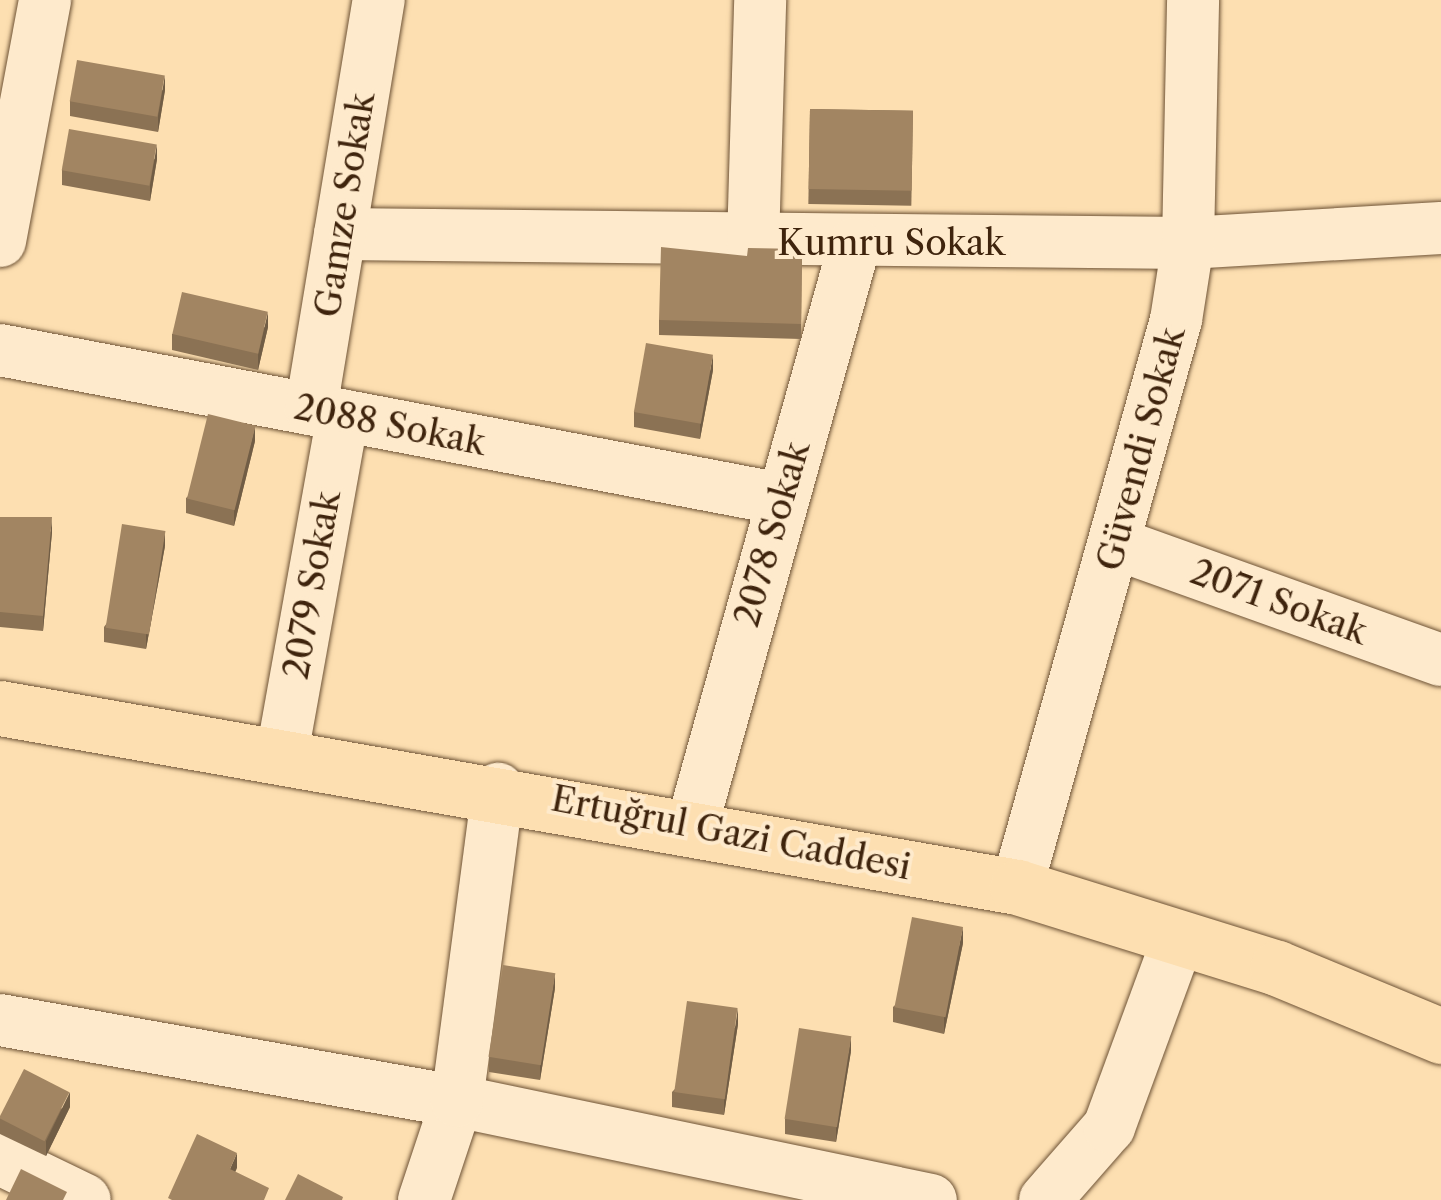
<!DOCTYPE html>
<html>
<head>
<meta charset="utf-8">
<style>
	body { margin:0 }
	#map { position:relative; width:1441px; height:1200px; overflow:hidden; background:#fddfb1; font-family:"Libre Caslon Text",serif }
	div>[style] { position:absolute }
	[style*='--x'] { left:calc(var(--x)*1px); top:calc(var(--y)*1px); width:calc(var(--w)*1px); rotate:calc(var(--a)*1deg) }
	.roads { filter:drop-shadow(0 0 2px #6e5336) drop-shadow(0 0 2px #6e5336) }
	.minor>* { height:52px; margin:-26px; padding:0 26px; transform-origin:26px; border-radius:26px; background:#feeacc }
	.major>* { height:55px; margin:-27.5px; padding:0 27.5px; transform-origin:27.5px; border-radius:27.5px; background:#fddfb1 }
	.wall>* { inset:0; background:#8b7254; transform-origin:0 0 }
	.shaded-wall>* { inset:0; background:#715d45 }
	.building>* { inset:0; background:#a28562; transform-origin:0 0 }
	span { translate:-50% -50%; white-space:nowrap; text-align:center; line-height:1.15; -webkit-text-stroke:8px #feeacc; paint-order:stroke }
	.street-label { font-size:35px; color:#3f240d }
</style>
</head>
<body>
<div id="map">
	<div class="roads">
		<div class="minor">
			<i style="--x:340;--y:234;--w:848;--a:0.61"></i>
			<i style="--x:1188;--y:243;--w:253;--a:-3.4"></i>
			<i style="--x:0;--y:241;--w:245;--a:-79.4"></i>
			<i style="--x:753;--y:243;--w:243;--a:-88.3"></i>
			<i style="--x:0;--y:350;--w:795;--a:10.8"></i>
			<i style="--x:311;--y:409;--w:415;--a:-80.6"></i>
			<i style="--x:1117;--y:544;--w:344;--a:19.7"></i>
			<i style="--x:282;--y:754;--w:344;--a:-79.8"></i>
			<i style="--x:692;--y:826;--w:605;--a:-74.38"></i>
			<i style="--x:1017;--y:887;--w:589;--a:-74.34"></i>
			<i style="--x:1176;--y:320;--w:78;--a:-81.1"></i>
			<i style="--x:1188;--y:243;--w:243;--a:-88.8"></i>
			<i style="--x:0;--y:1020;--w:464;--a:10.1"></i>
			<i style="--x:457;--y:1101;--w:484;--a:11.8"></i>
			<i style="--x:0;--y:1159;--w:94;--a:25.8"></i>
			<i style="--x:424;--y:1200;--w:104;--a:-71.6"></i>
			<i style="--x:457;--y:1101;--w:315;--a:-82.5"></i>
			<i style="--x:1045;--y:1200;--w:97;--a:-48.8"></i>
			<i style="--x:1109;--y:1127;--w:202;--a:-69.8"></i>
		</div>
		<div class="major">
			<i style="--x:0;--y:708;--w:1033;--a:9.98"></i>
			<i style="--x:1017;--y:887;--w:272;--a:17.3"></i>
			<i style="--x:1277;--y:968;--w:178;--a:22.5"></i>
		</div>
	</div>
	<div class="wall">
		<i style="clip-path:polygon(165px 90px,158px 132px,70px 116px,70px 101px)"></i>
		<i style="left:810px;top:109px;width:103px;height:95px;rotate:1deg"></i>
		<i style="clip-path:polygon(157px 159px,150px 201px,62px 185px,62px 170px)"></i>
		<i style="clip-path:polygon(802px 249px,801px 339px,659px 335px,659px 320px,747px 256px)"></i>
		<i style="clip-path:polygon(268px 327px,258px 370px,172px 350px,172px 334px)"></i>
		<i style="clip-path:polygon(713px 370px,700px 439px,634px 427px,634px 412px)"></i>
		<i style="clip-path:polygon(255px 441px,234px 526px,186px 513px,186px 498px)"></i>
		<i style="clip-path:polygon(0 517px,52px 532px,43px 631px,0 627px)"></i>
		<i style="clip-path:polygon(165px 546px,146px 649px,104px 642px,104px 627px)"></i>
		<i style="clip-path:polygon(963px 943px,944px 1034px,893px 1022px,893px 1007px)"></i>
		<i style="clip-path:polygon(555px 988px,540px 1080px,489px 1072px,489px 1057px)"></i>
		<i style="clip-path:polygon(738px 1024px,724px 1115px,672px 1107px,672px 1092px)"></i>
		<i style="clip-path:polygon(851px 1051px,836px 1142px,785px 1134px,785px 1119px)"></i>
		<i style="clip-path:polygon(70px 1107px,46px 1156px,0 1134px,0 1118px)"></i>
	</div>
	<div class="shaded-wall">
		<i style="clip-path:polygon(165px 75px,165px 90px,158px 132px,158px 116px)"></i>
		<i style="clip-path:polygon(157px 144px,157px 159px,150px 201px,150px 185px)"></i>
		<i style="clip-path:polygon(268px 312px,268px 327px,258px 370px,258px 355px)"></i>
		<i style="clip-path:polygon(713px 355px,713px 370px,700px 439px,700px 424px)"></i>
		<i style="clip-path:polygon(255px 426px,255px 441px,234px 526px,234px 510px)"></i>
		<i style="clip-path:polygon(52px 517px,52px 532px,43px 631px,43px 616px)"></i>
		<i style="clip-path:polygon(165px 531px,165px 546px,146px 649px,146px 634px)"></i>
		<i style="clip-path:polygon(963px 927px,963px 943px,944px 1034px,944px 1018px)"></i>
		<i style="clip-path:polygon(555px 973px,555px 988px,540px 1080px,540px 1065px)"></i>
		<i style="clip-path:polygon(738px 1008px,738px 1024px,724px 1115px,724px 1100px)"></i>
		<i style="clip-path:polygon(851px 1036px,851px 1051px,836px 1142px,836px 1127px)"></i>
		<i style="clip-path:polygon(70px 1092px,70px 1107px,46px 1156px,46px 1141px)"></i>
		<i style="clip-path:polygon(237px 1153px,237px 1168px,230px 1184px,230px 1169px)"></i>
	</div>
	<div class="building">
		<i style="left:77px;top:60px;width:89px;height:42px;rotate:10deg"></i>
		<i style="left:810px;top:109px;width:103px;height:80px;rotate:1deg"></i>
		<i style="left:69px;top:129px;width:89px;height:42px;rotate:10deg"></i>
		<i style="clip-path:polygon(661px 247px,747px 256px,748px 248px,802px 249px,801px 324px,659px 320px)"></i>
		<i style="left:182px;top:292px;width:88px;height:43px;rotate:13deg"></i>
		<i style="left:646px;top:343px;width:68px;height:70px;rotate:10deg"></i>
		<i style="left:208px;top:414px;width:49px;height:87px;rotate:14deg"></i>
		<i style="clip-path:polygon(0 517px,52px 517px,43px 616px,0 612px)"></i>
		<i style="left:122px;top:524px;width:44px;height:105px;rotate:9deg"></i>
		<i style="left:912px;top:917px;width:52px;height:92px;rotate:11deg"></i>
		<i style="left:503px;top:965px;width:53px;height:93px;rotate:9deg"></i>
		<i style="left:687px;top:1001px;width:51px;height:92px;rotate:8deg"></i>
		<i style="left:799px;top:1028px;width:53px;height:92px;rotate:9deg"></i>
		<i style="left:24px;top:1069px;width:51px;height:55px;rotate:27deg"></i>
		<i style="clip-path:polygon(197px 1134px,237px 1153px,230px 1169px,269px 1188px,264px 1200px,172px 1200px,168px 1198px)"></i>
		<i style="clip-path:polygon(21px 1169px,67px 1192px,63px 1200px,6px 1200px)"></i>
		<i style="clip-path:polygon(298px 1174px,343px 1197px,342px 1200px,285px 1200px)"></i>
	</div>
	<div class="street-label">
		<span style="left:345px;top:205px;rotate:-81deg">Gamze Sokak</span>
		<span style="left:891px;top:243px">Kumru Sokak</span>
		<span style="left:390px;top:425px;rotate:11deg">2088 Sokak</span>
		<span style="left:1141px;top:449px;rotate:-75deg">Güvendi Sokak</span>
		<span style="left:772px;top:534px;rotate:-74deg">2078 Sokak</span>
		<span style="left:312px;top:585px;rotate:-80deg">2079 Sokak</span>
		<span style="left:1279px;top:602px;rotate:20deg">2071 Sokak</span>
		<span style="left:731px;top:833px;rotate:11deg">Ertuğrul Gazi Caddesi</span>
	</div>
</div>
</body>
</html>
